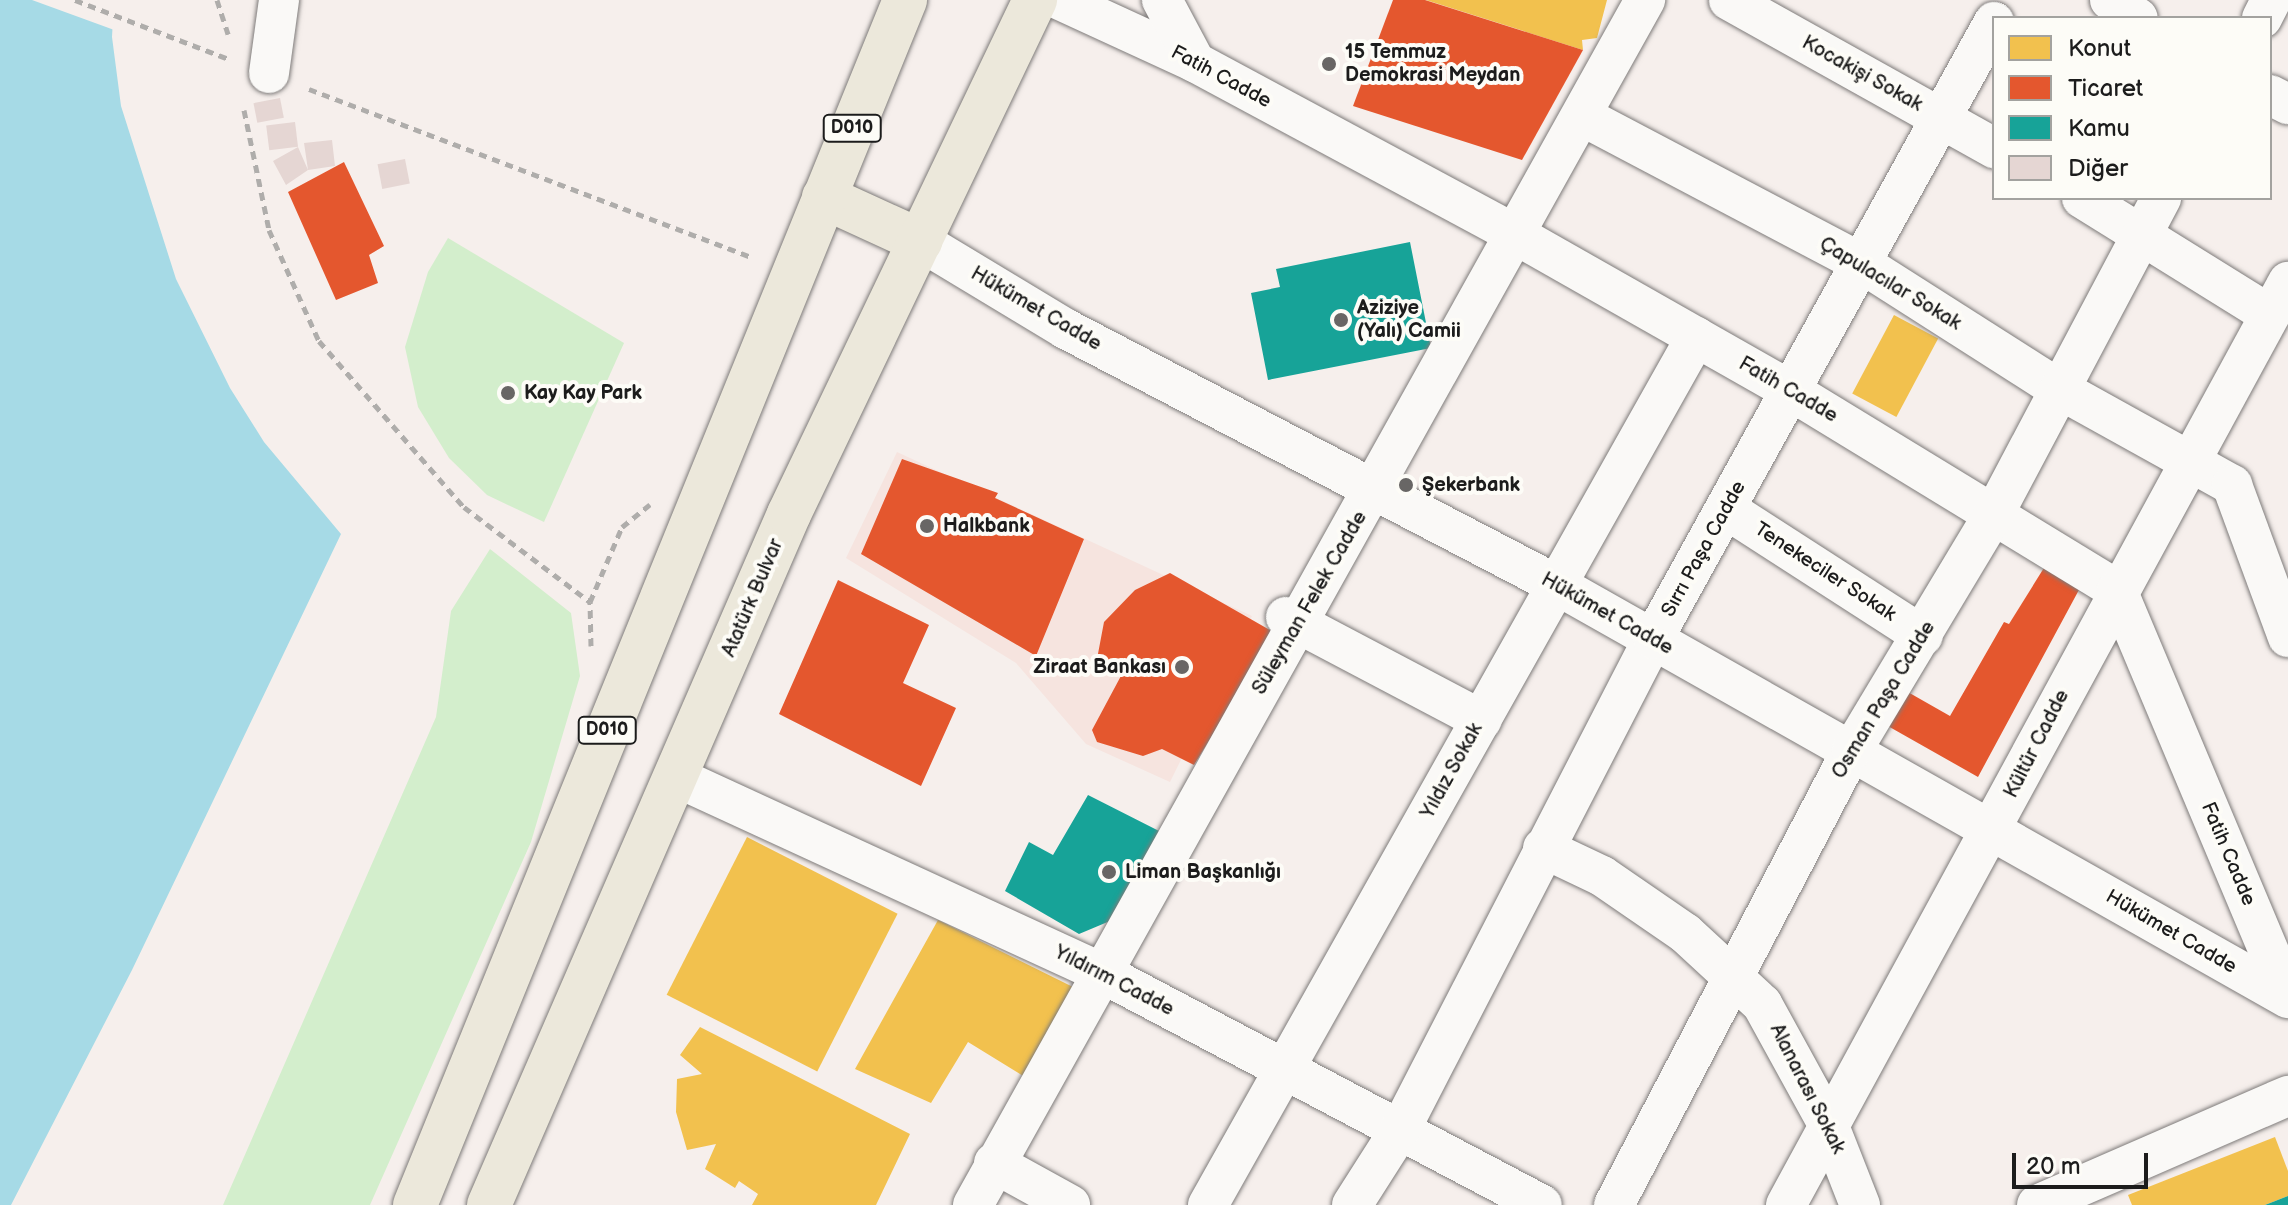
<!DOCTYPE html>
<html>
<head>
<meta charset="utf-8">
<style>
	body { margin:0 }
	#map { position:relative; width:2288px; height:1205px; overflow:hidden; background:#f6efec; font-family:"Balsamiq Sans",sans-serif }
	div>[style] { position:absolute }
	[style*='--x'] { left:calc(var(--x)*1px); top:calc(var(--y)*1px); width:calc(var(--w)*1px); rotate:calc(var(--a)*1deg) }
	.built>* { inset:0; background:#f6e4df }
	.green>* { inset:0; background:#d3eecc }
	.water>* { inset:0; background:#a6dae6 }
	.pier>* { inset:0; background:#f6efec }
	.homes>* { inset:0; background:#f2c14e; transform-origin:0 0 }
	.round { border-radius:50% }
	.shops>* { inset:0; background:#e4572e }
	.public>* { inset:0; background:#17a398 }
	.building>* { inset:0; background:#e5d6d3; transform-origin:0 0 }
	.path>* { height:5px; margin-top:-2.5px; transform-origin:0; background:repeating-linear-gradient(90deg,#afadab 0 8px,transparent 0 14px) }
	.roads { filter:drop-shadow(0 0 2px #7e7b7a) drop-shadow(0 0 2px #7e7b7a) }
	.street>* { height:40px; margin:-20px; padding:0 20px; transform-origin:20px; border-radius:20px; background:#faf9f7 }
	.highway>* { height:44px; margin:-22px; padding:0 22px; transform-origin:22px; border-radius:22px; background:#ece8db }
	.dots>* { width:22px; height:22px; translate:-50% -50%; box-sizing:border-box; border:4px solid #fdfcf7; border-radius:50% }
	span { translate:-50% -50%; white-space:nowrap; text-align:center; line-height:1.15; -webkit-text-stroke:8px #fdfcf7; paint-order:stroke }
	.shield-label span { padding:2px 6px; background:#fdfcf7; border:2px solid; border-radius:6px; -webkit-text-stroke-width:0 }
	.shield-label { font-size:18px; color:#1c1c1c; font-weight:700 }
	.poi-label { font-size:20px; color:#1c1c1c; font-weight:700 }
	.left { translate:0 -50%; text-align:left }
	.right { translate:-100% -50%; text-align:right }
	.street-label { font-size:20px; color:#1c1c1c }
	.legend { position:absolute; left:1992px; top:16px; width:280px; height:184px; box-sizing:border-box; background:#fdfcf7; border:2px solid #a3a29f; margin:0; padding:10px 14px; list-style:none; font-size:24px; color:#1c1c1c }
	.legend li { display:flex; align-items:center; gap:16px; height:40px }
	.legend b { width:40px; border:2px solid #a3a29f }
	.scale { position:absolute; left:2012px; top:1153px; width:136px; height:36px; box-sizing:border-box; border:4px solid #1c1c1c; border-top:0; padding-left:10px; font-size:24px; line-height:28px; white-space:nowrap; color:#1c1c1c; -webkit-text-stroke:6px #fdfcf7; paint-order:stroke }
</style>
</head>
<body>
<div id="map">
	<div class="built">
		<i style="clip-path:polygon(897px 452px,1252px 616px,1170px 782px,1086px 744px,1016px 663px,846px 558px)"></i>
	</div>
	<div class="green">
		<i style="clip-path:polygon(448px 238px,624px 343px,544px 522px,487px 495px,449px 458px,418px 407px,405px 347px,428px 272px)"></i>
		<i style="clip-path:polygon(490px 549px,571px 613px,580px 676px,531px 842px,370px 1205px,223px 1205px,436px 717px,451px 611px)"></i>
	</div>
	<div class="water">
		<i style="clip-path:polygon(0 0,114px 0,112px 37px,121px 106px,176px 279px,230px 388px,264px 442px,341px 534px,132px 970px,11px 1205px,0 1205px)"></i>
	</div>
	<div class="pier">
		<i style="clip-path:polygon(32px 0,118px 0,117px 31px)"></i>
	</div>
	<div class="homes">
		<i style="clip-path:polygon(1426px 0,1607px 0,1597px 38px,1582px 40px,1583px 50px)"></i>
		<i style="left:1894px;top:315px;width:50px;height:89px;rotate:28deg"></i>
		<i class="round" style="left:1269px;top:356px;width:16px;height:16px"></i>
		<i style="left:747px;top:837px;width:169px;height:177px;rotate:27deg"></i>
		<i style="clip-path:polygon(938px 920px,1075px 988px,1028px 1079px,968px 1042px,931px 1103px,855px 1069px)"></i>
		<i style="clip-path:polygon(700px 1027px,910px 1134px,876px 1205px,752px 1205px,758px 1194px,739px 1181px,735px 1188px,705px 1169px,716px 1144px,687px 1150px,676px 1112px,677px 1079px,702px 1074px,680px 1055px)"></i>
		<i style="clip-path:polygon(2275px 1137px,2288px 1171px,2288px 1196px,2265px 1205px,2132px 1205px,2128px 1195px)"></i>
	</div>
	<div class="shops">
		<i style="clip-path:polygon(1393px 0,1425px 0,1583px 50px,1522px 160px,1353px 106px)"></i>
		<i style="clip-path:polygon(344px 162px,384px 246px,369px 255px,378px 283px,336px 300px,288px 192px)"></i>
		<i style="clip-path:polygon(902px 459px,998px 493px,995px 498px,1084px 539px,1036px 656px,861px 554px)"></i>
		<i style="clip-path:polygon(2052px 555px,2087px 575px,1978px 777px,1879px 721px,1899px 687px,1950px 716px,2004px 622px,2009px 624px)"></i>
		<i style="clip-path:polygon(1170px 573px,1275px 633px,1194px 765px,1162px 749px,1143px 756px,1097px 742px,1092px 730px,1122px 674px,1097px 659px,1104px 622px,1135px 590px)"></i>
		<i style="clip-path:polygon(838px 580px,929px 625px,903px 683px,956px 708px,921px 786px,779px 714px)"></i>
	</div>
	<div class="public">
		<i style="clip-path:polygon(1410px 242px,1431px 348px,1268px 380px,1251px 293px,1280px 287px,1276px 269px)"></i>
		<i style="clip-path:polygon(1088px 795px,1161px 832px,1110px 921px,1079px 934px,1005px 891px,1029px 842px,1053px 855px)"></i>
		<i style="clip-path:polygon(2288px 1196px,2288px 1205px,2265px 1205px)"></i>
	</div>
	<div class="building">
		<i style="left:280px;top:98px;width:20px;height:27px;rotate:79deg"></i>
		<i style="left:295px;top:122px;width:25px;height:29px;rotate:83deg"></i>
		<i style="clip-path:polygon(332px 140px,335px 166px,308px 170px,286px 185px,273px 161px,298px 147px,308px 170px,304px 143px)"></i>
		<i style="left:405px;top:159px;width:25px;height:28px;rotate:79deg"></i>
	</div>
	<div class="path">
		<i style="--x:75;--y:0;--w:165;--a:21"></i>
		<i style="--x:217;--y:0;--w:36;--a:72"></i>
		<i style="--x:309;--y:89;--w:474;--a:20.8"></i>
		<i style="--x:244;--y:110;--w:123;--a:78.2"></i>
		<i style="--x:269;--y:230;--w:122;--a:65.8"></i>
		<i style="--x:319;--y:341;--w:220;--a:48.9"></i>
		<i style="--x:464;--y:507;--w:158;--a:37"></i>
		<i style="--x:591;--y:646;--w:44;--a:-91.3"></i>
		<i style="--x:590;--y:602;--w:82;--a:-66.9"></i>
		<i style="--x:622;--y:527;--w:36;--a:-39"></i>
	</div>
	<div class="roads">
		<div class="street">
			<i style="--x:1060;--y:0;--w:149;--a:24.7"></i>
			<i style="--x:1195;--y:62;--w:367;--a:28.3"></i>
			<i style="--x:1518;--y:236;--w:314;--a:29.6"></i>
			<i style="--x:1791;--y:391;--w:382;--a:31.4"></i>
			<i style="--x:2117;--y:590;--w:441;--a:67.2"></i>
			<i style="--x:1162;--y:0;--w:70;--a:62"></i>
			<i style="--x:1729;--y:0;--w:304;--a:29.2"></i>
			<i style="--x:2110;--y:0;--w:33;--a:33"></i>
			<i style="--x:2262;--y:18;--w:20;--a:-63"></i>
			<i style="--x:269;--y:73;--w:74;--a:-82.2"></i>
			<i style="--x:2270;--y:95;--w:20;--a:27"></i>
			<i style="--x:1584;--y:117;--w:313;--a:27.8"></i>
			<i style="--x:1861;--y:263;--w:235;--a:32.5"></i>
			<i style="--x:2059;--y:389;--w:198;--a:29"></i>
			<i style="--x:2232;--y:485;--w:162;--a:69.8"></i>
			<i style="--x:2082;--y:198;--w:221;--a:31.9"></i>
			<i style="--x:920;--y:241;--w:170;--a:31.1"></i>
			<i style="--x:1066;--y:329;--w:554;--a:27.54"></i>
			<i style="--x:1557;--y:585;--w:840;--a:29.47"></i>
			<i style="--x:1726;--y:509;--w:234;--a:32.8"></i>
			<i style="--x:1286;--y:617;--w:221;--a:27.8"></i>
			<i style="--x:676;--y:777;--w:469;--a:24.7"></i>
			<i style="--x:1102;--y:973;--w:497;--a:27.8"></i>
			<i style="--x:1543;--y:848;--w:65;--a:25.4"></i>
			<i style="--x:1602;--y:876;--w:101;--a:34.5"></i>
			<i style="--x:1685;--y:933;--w:105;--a:42.7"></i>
			<i style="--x:1762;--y:1004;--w:139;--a:61.2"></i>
			<i style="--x:1829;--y:1126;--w:85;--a:68.6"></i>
			<i style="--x:994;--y:1163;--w:87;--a:28.9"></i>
			<i style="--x:973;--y:1205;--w:1380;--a:-60.85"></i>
			<i style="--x:1208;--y:1205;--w:996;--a:-60.65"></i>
			<i style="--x:1352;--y:1205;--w:91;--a:-57.5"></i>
			<i style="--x:1401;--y:1128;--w:550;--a:-62.74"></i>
			<i style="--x:1653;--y:639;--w:705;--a:-61.07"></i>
			<i style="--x:1614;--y:1205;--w:513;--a:-62.39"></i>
			<i style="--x:1852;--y:750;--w:278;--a:-59"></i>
			<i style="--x:1995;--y:512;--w:355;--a:-62.1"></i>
			<i style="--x:1786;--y:1205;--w:1051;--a:-61.46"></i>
			<i style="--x:2037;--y:1205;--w:274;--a:-23.5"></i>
		</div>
		<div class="highway">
			<i style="--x:824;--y:197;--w:106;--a:24.6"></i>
			<i style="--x:415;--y:1205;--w:1301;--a:-67.87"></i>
			<i style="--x:489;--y:1205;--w:753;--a:-66.53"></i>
			<i style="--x:789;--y:514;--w:570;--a:-64.42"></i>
		</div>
	</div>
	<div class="dots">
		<i style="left:1329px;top:64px;background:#686665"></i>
		<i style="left:1341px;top:320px;background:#686665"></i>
		<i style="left:508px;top:393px;background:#686665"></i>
		<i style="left:1406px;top:485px;background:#686665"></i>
		<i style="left:927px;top:526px;background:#686665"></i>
		<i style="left:1182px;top:667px;background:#686665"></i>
		<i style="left:1109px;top:872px;background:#686665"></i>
	</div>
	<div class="shield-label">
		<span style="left:852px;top:128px">D010</span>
		<span style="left:607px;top:730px">D010</span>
	</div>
	<div class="poi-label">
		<span class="left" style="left:1345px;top:64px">15 Temmuz<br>Demokrasi Meydan</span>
		<span class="left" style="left:1357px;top:320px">Aziziye<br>(Yalı) Camii</span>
		<span class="left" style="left:524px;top:393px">Kay Kay Park</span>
		<span class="left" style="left:1422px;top:485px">Şekerbank</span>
		<span class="left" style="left:943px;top:526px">Halkbank</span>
		<span class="right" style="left:1166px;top:667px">Ziraat Bankası</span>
		<span class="left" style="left:1125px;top:872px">Liman Başkanlığı</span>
	</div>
	<div class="street-label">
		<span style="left:1862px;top:74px;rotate:29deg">Kocakişi Sokak</span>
		<span style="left:1221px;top:77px;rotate:28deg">Fatih Cadde</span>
		<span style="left:1890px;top:284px;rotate:31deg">Çapulacılar Sokak</span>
		<span style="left:1036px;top:309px;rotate:30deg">Hükümet Cadde</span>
		<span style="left:1788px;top:390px;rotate:30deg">Fatih Cadde</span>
		<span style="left:1704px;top:549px;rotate:-61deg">Sırrı Paşa Cadde</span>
		<span style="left:1825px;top:572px;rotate:33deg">Tenekeciler Sokak</span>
		<span style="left:753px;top:598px;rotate:-67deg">Atatürk Bulvar</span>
		<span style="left:1310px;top:603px;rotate:-60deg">Süleyman Felek Cadde</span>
		<span style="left:1607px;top:614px;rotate:29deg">Hükümet Cadde</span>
		<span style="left:1884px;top:700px;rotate:-59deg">Osman Paşa Cadde</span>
		<span style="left:2037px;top:744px;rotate:-63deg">Kültür Cadde</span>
		<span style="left:1452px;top:771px;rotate:-61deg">Yıldız Sokak</span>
		<span style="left:2228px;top:854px;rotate:67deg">Fatih Cadde</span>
		<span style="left:2171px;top:932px;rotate:30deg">Hükümet Cadde</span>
		<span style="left:1114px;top:981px;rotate:27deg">Yıldırım Cadde</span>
		<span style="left:1807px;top:1089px;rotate:63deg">Alanarası Sokak</span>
	</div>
	<ul class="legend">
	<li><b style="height:22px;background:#f2c14e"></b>Konut</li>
	<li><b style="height:22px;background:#e4572e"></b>Ticaret</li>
	<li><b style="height:22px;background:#17a398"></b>Kamu</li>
	<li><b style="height:22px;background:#e5d6d3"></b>Diğer</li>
	</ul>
	<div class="scale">20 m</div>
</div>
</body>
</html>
